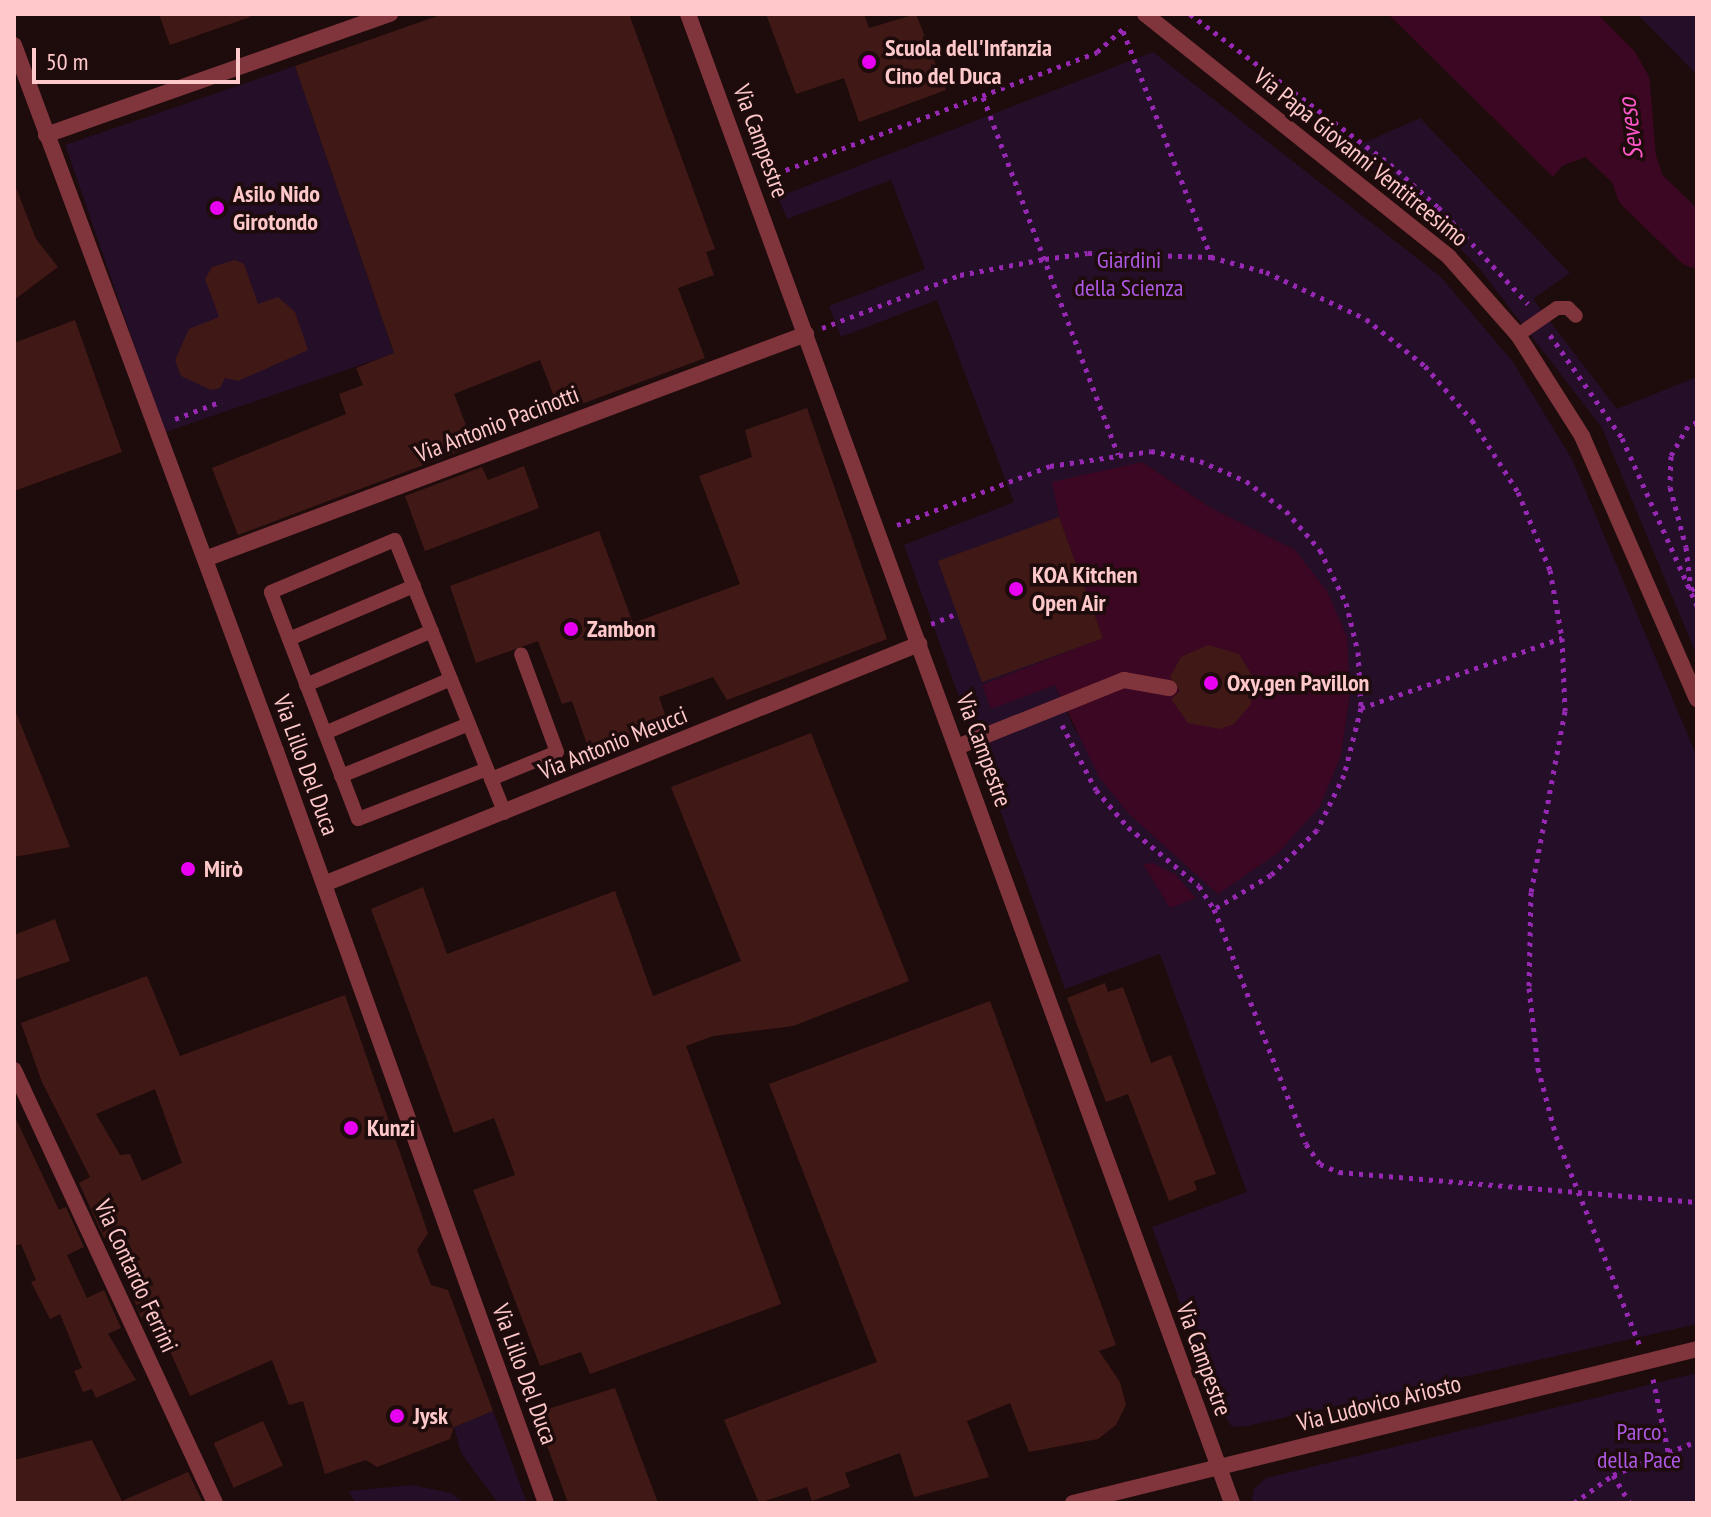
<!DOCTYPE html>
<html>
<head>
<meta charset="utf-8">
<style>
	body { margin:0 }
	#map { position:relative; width:1711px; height:1517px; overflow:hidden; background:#1e0b0b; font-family:"PT Sans Narrow",sans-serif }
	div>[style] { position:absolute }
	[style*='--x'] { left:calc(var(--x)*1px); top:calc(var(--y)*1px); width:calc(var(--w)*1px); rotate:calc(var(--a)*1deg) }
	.green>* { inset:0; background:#240e28; transform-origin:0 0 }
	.water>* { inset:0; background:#3c0722 }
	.canal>* { height:30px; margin:-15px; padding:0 15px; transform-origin:15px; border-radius:15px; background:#3c0722 }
	.river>* { height:50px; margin:-25px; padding:0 25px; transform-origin:25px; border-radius:25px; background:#3c0722 }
	.building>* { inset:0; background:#401916; transform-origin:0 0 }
	.path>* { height:5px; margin-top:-2.5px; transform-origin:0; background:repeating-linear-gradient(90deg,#9728b4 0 4px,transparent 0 10px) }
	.service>* { height:14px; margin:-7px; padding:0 7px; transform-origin:7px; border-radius:7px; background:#80343c }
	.pedestrian>* { height:16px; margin:-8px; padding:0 8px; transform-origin:8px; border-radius:8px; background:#80343c }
	.minor>* { height:16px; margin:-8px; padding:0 8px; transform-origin:8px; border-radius:8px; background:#80343c }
	.dots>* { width:22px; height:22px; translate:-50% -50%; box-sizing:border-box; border:4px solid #1e0b0b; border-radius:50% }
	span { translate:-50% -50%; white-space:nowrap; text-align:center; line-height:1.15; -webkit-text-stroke:7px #1e0b0b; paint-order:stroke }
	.poi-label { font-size:24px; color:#ffc8ca; font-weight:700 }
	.left { translate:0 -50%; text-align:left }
	.street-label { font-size:24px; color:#ffc8ca }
	.park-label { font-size:24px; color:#ad59e4 }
	.water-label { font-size:26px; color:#ff56c9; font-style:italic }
	.frame { position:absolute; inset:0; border:16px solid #ffc8ca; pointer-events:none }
	.scale { position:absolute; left:32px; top:48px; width:208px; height:36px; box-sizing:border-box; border:4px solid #ffc8ca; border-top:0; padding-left:10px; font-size:24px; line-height:28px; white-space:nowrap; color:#ffc8ca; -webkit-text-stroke:6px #1e0b0b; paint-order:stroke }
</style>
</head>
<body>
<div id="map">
	<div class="green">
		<i style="clip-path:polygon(1638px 14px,1697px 14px,1697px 75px,1637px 14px)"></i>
		<i style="clip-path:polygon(evenodd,1153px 52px,1441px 277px,1513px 362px,1573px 461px,1697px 757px,1697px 1324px,1247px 1426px,1232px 1427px,1219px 1408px,1152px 1227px,1247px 1192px,1160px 954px,1065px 989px,904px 545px,1014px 502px,937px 300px,841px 337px,829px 306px,925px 269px,891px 180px,787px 219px,778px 197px,1153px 52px,1142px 462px,1211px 508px,1295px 550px,1350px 693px,1341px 755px,1320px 805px,1218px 894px,1165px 844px,1075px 730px,1055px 685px,1103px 638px,1059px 517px,1053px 483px,1142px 462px)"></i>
		<i style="left:295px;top:66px;width:304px;height:243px;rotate:71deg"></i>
		<i style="clip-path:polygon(1420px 118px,1570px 273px,1533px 299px,1617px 409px,1697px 377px,1697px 656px,1602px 428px,1479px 268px,1422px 209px,1348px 150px)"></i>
		<i style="clip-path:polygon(1697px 208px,1697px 265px,1669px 239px)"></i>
		<i style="clip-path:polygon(1697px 1373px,1697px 1503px,1252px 1502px,1254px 1489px,1266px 1478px)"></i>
		<i style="clip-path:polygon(493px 1411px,527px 1503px,498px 1503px,461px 1453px,454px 1427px)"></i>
		<i style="clip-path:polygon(412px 1485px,451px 1493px,464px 1503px,355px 1503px,349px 1491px)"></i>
	</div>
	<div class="water">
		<i style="clip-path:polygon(1388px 14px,1536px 14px,1601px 80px,1614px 115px,1613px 129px,1583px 158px,1562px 166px,1553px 177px)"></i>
		<i style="clip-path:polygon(1142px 462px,1211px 508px,1295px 550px,1327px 591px,1347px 637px,1350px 693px,1341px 755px,1320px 806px,1279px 852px,1218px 894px,1129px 814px,1099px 777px,1055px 685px,991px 709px,982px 685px,1103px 638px,1059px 517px,1052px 482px)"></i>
		<i style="clip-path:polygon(1152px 863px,1175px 874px,1196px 898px,1170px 908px,1143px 864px)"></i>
	</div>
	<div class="canal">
		<i style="--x:1567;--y:119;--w:102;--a:43.4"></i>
	</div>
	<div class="river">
		<i style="--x:1562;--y:14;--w:74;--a:45"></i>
		<i style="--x:1614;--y:66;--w:22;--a:60"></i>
		<i style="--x:1625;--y:85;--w:75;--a:85.4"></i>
		<i style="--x:1631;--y:160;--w:31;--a:71"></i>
		<i style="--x:1641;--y:189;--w:78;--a:44"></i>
	</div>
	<div class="building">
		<i style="clip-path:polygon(159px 14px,249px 14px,250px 17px,170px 45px)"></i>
		<i style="clip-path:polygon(443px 14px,629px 14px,715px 249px,706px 252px,714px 275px,678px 288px,705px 358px,560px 412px,540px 360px,454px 394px,474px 446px,238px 535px,212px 468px,346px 414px,339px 394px,363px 385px,356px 368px,394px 353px,295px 66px)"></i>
		<i style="clip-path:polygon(766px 14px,864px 14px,869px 28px,916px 14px,946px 90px,859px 122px,844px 78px,796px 94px)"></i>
		<i style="clip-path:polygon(16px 188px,36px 239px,58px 267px,14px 300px)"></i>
		<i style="clip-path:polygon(235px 260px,244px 264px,258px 304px,278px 297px,295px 312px,308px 350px,238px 381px,225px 378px,220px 388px,211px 390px,181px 376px,175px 360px,189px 329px,219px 317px,205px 279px,212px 267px)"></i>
		<i style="clip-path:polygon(75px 320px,122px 452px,14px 491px,14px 343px)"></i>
		<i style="clip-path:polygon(807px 408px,887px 639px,727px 700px,713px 677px,659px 697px,668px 723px,592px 759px,572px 701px,562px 704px,538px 641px,476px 663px,450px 586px,599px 531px,633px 623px,740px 584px,699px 476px,752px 457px,745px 430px)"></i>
		<i style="clip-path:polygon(524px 466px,539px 508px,425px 551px,405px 496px,482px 467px,488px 480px)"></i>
		<i style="left:1059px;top:517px;width:129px;height:129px;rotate:70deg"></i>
		<i style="clip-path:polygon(1208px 645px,1239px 654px,1253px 677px,1251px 704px,1234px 724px,1220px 729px,1188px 723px,1171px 699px,1180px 691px,1170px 677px,1181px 657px)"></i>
		<i style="clip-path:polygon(14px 710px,15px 710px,70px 847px,14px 857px)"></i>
		<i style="clip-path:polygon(811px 733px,909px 981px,793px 1026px,713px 1036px,686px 1046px,781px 1304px,590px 1374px,581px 1352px,540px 1366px,473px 1190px,515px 1175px,494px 1118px,454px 1133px,371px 909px,423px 887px,447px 954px,615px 891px,653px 996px,741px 961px,671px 787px)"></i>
		<i style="clip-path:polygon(55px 919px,70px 961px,14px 980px,14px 935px)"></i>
		<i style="clip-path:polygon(evenodd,147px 976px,180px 1056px,345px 995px,428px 1233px,417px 1250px,431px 1285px,448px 1290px,493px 1411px,454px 1427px,450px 1439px,377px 1467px,366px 1460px,325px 1474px,303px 1401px,289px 1405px,272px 1360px,190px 1396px,153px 1313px,141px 1318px,110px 1235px,104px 1238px,79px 1183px,90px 1177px,42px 1082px,21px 1023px,147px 976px,155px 1089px,182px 1163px,142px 1181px,130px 1154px,120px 1155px,96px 1114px,155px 1089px)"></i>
		<i style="clip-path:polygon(1105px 983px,1108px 992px,1123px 987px,1151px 1063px,1171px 1055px,1216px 1174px,1194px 1181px,1197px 1190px,1169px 1201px,1128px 1094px,1106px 1102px,1067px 998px)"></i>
		<i style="clip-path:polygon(990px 1001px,1116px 1345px,1099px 1351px,1120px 1382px,1126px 1405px,1116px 1425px,1098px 1439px,1029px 1452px,1010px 1403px,967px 1421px,989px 1477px,914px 1497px,900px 1453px,845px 1473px,850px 1487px,812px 1501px,807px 1487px,759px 1503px,724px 1420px,877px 1362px,769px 1084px)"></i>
		<i style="clip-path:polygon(14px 1115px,59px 1210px,66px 1207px,84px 1247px,67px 1255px,87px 1298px,104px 1290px,121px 1328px,108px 1334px,136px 1380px,96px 1398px,92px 1389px,83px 1392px,74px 1371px,82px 1368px,60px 1314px,50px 1319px,31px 1282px,36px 1280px,21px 1244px,14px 1246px)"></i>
		<i style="clip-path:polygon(615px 1388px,658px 1503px,568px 1503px,535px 1413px)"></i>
		<i style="left:263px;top:1421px;width:49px;height:54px;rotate:66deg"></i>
		<i style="clip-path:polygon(92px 1440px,122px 1501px,188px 1472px,203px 1503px,14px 1503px,14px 1460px)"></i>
	</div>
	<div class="path">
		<i style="--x:1190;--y:14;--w:250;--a:36.9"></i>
		<i style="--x:1390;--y:164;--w:64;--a:41.9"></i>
		<i style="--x:1438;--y:207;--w:132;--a:47.1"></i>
		<i style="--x:1123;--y:31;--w:243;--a:68.7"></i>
		<i style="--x:983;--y:97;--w:382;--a:69.3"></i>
		<i style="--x:767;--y:177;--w:353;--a:-20.7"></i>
		<i style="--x:1097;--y:52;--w:40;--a:-42"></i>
		<i style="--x:822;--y:328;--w:148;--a:-21"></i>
		<i style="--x:960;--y:275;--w:86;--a:-10.7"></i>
		<i style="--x:1045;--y:259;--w:43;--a:-7.9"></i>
		<i style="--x:1088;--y:253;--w:123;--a:1.9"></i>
		<i style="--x:1211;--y:257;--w:57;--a:15.3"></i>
		<i style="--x:1266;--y:272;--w:110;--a:25.2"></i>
		<i style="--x:1366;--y:319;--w:75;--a:38.5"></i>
		<i style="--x:1425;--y:366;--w:72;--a:49"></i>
		<i style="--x:1472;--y:420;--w:85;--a:57.4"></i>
		<i style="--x:1518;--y:492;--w:84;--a:67.7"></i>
		<i style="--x:1550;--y:570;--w:69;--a:80"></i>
		<i style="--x:1562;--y:638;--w:73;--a:87.6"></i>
		<i style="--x:1565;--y:711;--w:184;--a:100.6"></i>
		<i style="--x:1531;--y:892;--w:96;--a:91.2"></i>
		<i style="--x:1529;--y:988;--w:81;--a:83.6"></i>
		<i style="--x:1538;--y:1068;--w:70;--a:75.2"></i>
		<i style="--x:1556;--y:1136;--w:224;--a:68.2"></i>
		<i style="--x:1550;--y:335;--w:126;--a:55"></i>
		<i style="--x:1622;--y:438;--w:184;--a:65.9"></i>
		<i style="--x:175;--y:419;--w:50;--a:-21"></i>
		<i style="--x:1697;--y:422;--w:10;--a:156"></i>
		<i style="--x:1688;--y:426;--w:34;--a:120"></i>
		<i style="--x:1671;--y:456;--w:31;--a:92"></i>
		<i style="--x:1670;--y:487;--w:62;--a:75.1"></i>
		<i style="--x:1686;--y:547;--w:43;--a:83.4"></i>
		<i style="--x:1691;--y:590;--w:7;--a:-27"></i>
		<i style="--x:897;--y:525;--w:164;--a:-21.1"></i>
		<i style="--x:1050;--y:466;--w:102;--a:-8.4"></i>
		<i style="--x:1151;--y:451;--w:50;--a:11.5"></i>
		<i style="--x:1200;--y:461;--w:50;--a:23.5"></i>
		<i style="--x:1246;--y:481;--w:50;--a:36.9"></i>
		<i style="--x:1286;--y:511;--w:52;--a:48.9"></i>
		<i style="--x:1320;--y:550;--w:59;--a:63.9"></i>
		<i style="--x:1346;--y:603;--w:50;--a:76.2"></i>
		<i style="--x:1358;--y:652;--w:56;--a:86.9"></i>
		<i style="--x:1361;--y:708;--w:69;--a:104.2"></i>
		<i style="--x:1344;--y:775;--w:61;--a:116.1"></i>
		<i style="--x:1317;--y:830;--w:64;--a:135.6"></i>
		<i style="--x:1271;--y:875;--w:66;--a:149.2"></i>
		<i style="--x:931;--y:624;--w:27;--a:-22"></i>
		<i style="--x:1361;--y:708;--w:213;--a:-19.2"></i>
		<i style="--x:1062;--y:725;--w:73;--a:62.4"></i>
		<i style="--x:1096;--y:790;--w:49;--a:49.1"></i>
		<i style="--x:1128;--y:827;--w:92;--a:39.7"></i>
		<i style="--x:1199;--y:886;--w:27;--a:57"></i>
		<i style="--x:1214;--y:909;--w:252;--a:68.6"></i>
		<i style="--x:1306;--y:1144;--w:24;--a:55"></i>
		<i style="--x:1320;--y:1164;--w:21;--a:23"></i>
		<i style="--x:1339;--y:1172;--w:359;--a:4.8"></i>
		<i style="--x:1653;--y:1379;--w:74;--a:78.2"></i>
		<i style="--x:1613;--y:1475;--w:33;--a:59"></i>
		<i style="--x:1574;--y:1503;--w:48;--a:-35.7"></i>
		<i style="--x:1613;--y:1475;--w:91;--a:-22"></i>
	</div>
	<div class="service">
		<i style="--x:1518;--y:335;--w:47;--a:-34.7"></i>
		<i style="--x:1557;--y:308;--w:11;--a:0"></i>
		<i style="--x:1568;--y:308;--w:11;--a:45"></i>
		<i style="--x:289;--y:639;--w:136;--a:-23"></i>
		<i style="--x:306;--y:685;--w:137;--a:-23.2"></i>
		<i style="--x:325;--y:733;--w:137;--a:-23.2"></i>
		<i style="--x:487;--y:769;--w:138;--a:158.8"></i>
		<i style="--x:358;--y:819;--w:243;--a:-111"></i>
		<i style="--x:271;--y:592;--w:134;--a:-22.8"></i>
		<i style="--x:395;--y:540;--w:294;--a:68.1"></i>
		<i style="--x:341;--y:776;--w:138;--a:-22.1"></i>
		<i style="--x:491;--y:779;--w:71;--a:-22.2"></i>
		<i style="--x:557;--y:752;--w:104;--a:-110.2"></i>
	</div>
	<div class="pedestrian">
		<i style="--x:957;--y:747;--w:180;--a:-21.9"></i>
		<i style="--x:1124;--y:680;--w:46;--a:10.1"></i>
	</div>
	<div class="minor">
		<i style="--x:688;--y:14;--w:1585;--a:69.93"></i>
		<i style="--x:1145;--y:14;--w:389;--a:38.6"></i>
		<i style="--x:1449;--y:257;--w:104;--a:48.5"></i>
		<i style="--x:1518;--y:335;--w:120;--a:57.6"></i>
		<i style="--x:1582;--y:436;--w:287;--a:66.4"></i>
		<i style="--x:14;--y:45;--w:753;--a:69.64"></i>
		<i style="--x:276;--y:751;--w:799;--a:70.25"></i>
		<i style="--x:46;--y:135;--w:365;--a:-19.4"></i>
		<i style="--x:205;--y:559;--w:642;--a:-20.52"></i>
		<i style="--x:324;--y:884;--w:642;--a:-21.97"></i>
		<i style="--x:14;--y:1070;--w:477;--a:65.1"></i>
		<i style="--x:1073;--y:1503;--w:643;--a:-13.86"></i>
	</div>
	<div class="dots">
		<i style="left:869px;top:62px;background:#e800f3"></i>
		<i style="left:217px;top:208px;background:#e800f3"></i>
		<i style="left:1016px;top:589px;background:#e800f3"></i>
		<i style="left:571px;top:629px;background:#e800f3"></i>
		<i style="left:1211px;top:683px;background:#e800f3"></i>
		<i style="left:188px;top:869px;background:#e800f3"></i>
		<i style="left:351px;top:1128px;background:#e800f3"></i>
		<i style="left:397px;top:1416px;background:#e800f3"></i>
	</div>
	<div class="poi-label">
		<span class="left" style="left:885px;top:62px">Scuola dell'Infanzia<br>Cino del Duca</span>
		<span class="left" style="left:233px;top:208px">Asilo Nido<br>Girotondo</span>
		<span class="left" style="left:1032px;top:589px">KOA Kitchen<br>Open Air</span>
		<span class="left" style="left:587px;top:629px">Zambon</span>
		<span class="left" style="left:1227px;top:683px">Oxy.gen Pavillon</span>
		<span class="left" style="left:204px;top:869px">Mirò</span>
		<span class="left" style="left:367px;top:1128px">Kunzi</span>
		<span class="left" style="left:413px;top:1416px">Jysk</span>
	</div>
	<div class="street-label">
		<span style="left:761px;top:141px;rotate:70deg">Via Campestre</span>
		<span style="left:1361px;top:157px;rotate:39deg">Via Papa Giovanni Ventitreesimo</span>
		<span style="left:497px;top:424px;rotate:-21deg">Via Antonio Pacinotti</span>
		<span style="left:613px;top:743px;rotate:-22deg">Via Antonio Meucci</span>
		<span style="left:984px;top:750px;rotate:70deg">Via Campestre</span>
		<span style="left:306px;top:765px;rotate:70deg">Via Lillo Del Duca</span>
		<span style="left:136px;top:1276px;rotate:65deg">Via Contardo Ferrini</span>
		<span style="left:1204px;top:1359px;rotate:70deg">Via Campestre</span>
		<span style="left:525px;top:1374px;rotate:70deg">Via Lillo Del Duca</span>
		<span style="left:1379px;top:1403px;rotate:-14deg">Via Ludovico Ariosto</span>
	</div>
	<div class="park-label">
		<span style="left:1129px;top:274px">Giardini<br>della Scienza</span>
		<span style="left:1639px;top:1446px">Parco<br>della Pace</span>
	</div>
	<div class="water-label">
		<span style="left:1630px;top:129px;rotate:-97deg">Seveso</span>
	</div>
	<div class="frame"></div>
	<div class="scale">50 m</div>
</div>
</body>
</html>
